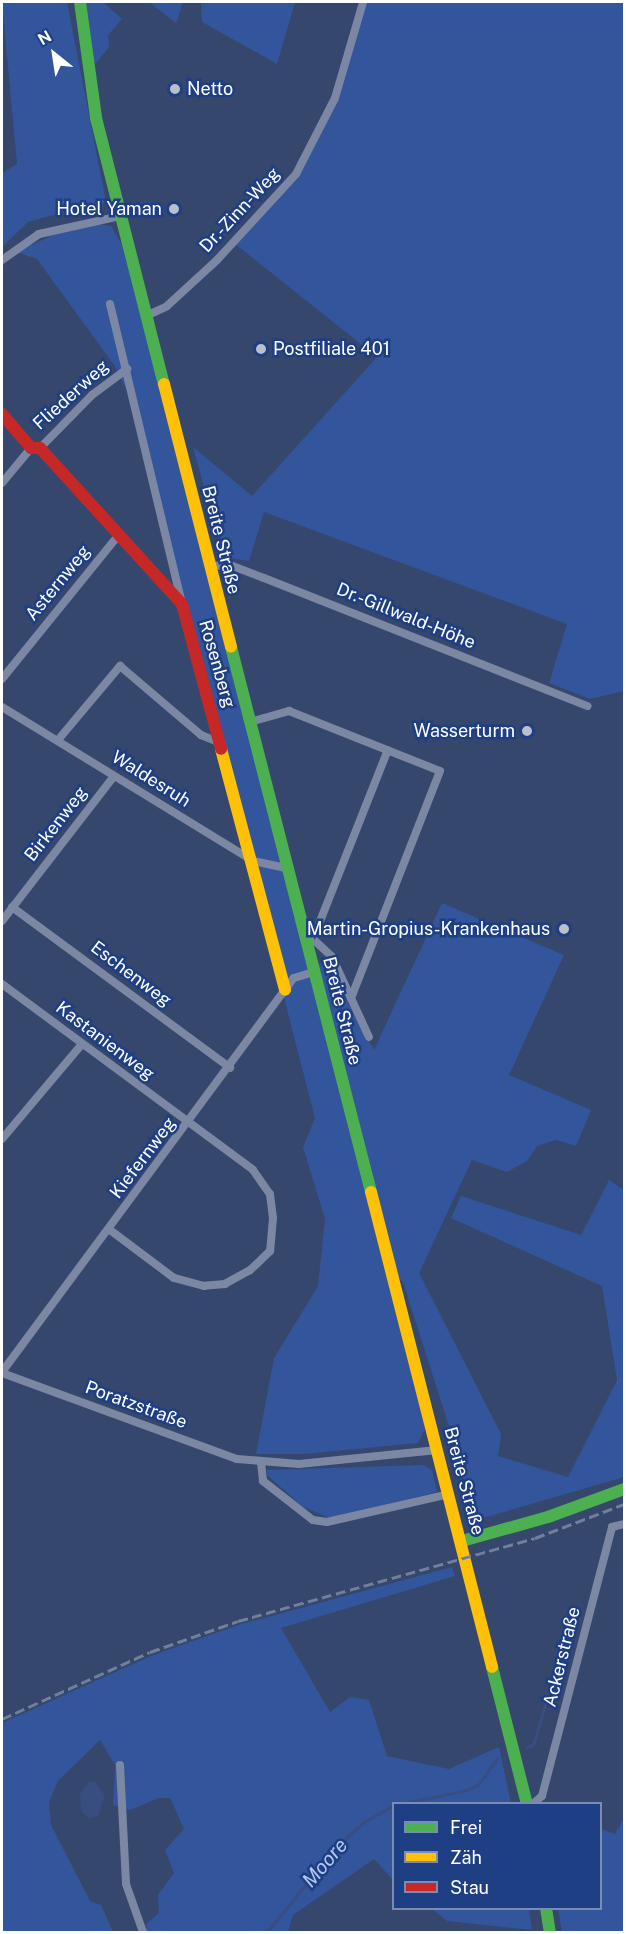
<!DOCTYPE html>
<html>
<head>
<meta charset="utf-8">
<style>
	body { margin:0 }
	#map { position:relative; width:626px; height:1934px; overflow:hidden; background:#36476d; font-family:"Public Sans",sans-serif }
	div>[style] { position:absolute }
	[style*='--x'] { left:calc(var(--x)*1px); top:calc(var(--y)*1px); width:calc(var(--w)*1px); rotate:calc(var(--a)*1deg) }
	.green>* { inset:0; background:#33559b }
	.water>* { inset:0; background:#384e80 }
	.stream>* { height:3px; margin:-1.5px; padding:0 1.5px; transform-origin:1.5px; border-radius:1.5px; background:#384e80 }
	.street>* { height:8px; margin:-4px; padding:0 4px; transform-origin:4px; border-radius:4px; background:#7c88a3 }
	.fast>* { height:12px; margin:-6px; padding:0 6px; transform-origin:6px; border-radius:6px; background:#4caf50 }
	.slow>* { height:12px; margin:-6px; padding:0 6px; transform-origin:6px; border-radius:6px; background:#ffc107 }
	.jam>* { height:12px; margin:-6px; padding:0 6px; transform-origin:6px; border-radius:6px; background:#c62828 }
	.rail>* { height:3px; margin-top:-1.5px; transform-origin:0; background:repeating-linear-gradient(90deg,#727f9b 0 10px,transparent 0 14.5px) }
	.dots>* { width:16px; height:16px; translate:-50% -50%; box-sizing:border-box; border:3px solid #1f3f84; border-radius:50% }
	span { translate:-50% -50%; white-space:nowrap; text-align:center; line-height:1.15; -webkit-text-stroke:5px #1f3f84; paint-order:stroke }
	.poi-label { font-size:18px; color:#fff }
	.left { translate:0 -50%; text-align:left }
	.right { translate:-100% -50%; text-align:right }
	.street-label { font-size:18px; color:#fff }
	.water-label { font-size:20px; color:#b2c7f1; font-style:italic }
	.frame { position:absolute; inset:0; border:3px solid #fff; pointer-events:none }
	.legend { position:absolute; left:392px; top:1802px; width:210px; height:108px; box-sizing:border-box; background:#1f3f84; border:2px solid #798cb5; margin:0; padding:8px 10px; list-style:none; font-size:18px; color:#fff }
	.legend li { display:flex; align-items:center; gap:12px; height:30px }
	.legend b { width:30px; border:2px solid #798cb5 }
	.north { position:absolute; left:24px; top:24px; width:60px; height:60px; -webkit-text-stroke:4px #1f3f84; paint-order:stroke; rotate:330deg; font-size:16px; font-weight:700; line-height:24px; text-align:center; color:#fff }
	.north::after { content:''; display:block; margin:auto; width:21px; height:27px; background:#fff; clip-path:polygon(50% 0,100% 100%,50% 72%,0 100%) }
</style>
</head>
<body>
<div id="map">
	<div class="green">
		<i style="clip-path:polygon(2px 2px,67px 2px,106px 202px,98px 208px,60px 213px,28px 222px,2px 247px,2px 173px,17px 164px)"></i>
		<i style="clip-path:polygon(85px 2px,103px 2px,122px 19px,108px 35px,109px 47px,96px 63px,90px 60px)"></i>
		<i style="clip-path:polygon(149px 2px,183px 2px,176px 23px)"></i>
		<i style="clip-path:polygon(201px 2px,295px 2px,277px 64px,202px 22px)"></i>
		<i style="clip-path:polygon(363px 2px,624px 2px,624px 691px,590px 699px,549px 683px,567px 624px,264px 512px,249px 561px,223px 557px,193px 447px,252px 496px,377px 357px,234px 243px,296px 174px,320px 131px)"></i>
		<i style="clip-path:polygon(100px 224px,111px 226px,124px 248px,425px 1428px,418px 1443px,304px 1454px,256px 1454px,274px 1358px,318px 1286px,325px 1219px,303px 1147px,315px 1118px,128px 393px,114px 365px,37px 259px,16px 252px,62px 231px)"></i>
		<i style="clip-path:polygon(442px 903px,564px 955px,509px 1075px,591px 1110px,576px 1146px,556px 1140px,537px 1146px,527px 1161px,507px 1172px,472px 1160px,419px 1273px,501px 1434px,498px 1456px,568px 1477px,617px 1380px,602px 1286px,451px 1218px,461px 1196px,581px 1235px,609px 1180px,624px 1190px,624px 1477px,480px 1519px,465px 1513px,456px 1448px,403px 1282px,396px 1277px,317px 964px,326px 963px,374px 1050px)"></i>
		<i style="clip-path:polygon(423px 1465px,432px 1470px,437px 1492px,330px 1518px,303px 1507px,267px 1475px,267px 1470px)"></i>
		<i style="clip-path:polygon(452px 1567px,455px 1576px,281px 1628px,330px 1712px,350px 1697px,369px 1700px,387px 1756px,449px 1769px,499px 1747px,511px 1803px,394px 1804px,393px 1880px,374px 1859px,293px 1915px,288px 1932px,147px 1932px,146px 1924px,159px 1913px,158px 1895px,174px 1873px,165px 1850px,184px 1829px,170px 1798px,159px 1798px,130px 1810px,113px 1805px,115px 1765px,100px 1740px,58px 1781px,49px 1802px,51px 1825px,90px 1901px,101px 1905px,113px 1932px,2px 1932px,2px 1723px,151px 1656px,238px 1625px)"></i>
		<i style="clip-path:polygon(624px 1818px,624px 1932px,562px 1932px,558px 1909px,600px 1908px,601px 1829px,615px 1834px)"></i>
		<i style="clip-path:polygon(432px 1909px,529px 1909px,532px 1930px,447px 1921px)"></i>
	</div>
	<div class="water">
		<i style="clip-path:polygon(89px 1782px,95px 1782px,105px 1796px,98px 1816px,89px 1818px,81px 1811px,80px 1794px)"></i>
	</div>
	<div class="stream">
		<i style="--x:527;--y:1747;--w:6;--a:-18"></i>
		<i style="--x:533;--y:1745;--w:94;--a:-73.3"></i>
		<i style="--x:400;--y:1804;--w:68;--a:-11.8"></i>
		<i style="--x:467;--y:1790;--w:13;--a:-27"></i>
		<i style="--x:479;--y:1784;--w:32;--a:-55"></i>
		<i style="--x:267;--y:1932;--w:109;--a:-50.9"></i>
		<i style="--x:336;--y:1847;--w:38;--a:-42"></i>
		<i style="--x:364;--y:1822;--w:34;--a:-30"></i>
	</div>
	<div class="street">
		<i style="--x:2;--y:260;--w:45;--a:-35.1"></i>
		<i style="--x:39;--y:234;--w:84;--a:-12.4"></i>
		<i style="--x:110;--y:304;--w:309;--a:76.5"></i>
		<i style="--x:146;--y:316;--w:23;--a:-25"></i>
		<i style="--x:167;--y:306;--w:68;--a:-42.6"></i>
		<i style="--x:217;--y:260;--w:117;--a:-47.4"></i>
		<i style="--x:296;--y:174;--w:85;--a:-62.8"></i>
		<i style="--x:335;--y:98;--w:100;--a:-73.7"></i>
		<i style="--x:40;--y:448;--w:74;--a:-45.5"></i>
		<i style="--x:92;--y:395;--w:44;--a:-36.6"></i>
		<i style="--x:2;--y:483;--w:45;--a:-50.4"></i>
		<i style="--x:209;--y:566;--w:21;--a:-3"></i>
		<i style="--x:230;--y:565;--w:36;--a:21"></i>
		<i style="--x:264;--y:578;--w:348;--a:21.6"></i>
		<i style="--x:2;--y:679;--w:184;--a:-51"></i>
		<i style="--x:2;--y:707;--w:294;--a:31.5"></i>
		<i style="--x:253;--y:861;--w:35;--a:12"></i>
		<i style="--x:250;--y:722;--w:41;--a:-15.8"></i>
		<i style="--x:289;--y:711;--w:162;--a:21.7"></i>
		<i style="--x:440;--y:771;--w:244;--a:111.4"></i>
		<i style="--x:58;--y:740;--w:97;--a:-50"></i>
		<i style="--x:120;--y:666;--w:106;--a:40.4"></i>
		<i style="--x:201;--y:735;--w:22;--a:22"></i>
		<i style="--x:12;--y:907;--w:271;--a:36.4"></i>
		<i style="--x:2;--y:921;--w:183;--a:-52.3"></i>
		<i style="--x:313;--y:939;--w:26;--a:43"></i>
		<i style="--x:332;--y:957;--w:88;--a:65.2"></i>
		<i style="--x:306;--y:941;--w:7;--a:-16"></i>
		<i style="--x:313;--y:939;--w:203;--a:-68.4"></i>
		<i style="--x:2;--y:984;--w:312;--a:36.5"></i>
		<i style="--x:253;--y:1170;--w:29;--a:55"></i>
		<i style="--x:270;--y:1194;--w:24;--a:83"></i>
		<i style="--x:273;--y:1218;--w:33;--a:95"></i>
		<i style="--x:270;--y:1251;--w:28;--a:136"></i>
		<i style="--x:250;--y:1270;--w:29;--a:151"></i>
		<i style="--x:225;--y:1284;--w:21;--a:175"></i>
		<i style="--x:204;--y:1286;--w:31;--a:-165"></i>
		<i style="--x:174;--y:1278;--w:80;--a:-143.1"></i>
		<i style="--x:2;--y:1139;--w:124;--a:-49.9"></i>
		<i style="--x:2;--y:1372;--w:490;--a:-53.5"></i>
		<i style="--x:294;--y:978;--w:21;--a:-17"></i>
		<i style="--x:2;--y:1373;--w:250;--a:20.1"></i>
		<i style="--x:237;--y:1459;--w:62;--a:4.6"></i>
		<i style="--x:299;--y:1464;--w:139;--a:-5.8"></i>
		<i style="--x:261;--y:1462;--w:19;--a:84"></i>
		<i style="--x:263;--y:1481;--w:63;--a:38"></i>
		<i style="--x:313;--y:1520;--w:14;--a:8"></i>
		<i style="--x:327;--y:1522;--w:125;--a:-12.9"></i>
		<i style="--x:120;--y:1765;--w:119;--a:87.1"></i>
		<i style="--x:126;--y:1884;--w:51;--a:70.5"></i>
		<i style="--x:533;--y:1804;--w:12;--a:-42"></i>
		<i style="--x:542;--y:1796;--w:278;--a:-75.4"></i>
		<i style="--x:612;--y:1527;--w:12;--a:-14"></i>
	</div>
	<div class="fast">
		<i style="--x:80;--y:2;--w:117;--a:82.1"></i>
		<i style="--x:96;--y:118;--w:275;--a:75.7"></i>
		<i style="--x:231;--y:647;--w:563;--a:75.59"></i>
		<i style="--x:462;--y:1541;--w:89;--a:-15.6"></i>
		<i style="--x:548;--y:1517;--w:81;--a:-20.2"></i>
		<i style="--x:492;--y:1667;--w:141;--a:75.7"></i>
		<i style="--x:546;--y:1908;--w:24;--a:81"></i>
	</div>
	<div class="slow">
		<i style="--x:164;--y:384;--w:271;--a:75.7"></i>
		<i style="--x:221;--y:749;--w:249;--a:75.1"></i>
		<i style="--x:371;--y:1192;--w:490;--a:75.7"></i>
	</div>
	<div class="jam">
		<i style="--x:2;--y:414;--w:45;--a:49.5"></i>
		<i style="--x:31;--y:448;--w:9;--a:0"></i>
		<i style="--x:40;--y:448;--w:211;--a:47.7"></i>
		<i style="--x:182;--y:604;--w:150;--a:74.9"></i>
	</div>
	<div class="rail">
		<i style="--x:2;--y:1719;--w:162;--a:-24.4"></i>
		<i style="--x:150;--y:1652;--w:93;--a:-19.4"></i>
		<i style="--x:238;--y:1621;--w:308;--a:-15.6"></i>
		<i style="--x:535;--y:1538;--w:95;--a:-20.9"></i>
	</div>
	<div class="dots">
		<i style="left:175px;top:89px;background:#b9bfcc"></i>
		<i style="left:174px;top:209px;background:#b9bfcc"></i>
		<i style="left:261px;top:349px;background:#b9bfcc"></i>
		<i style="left:527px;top:731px;background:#b9bfcc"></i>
		<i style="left:564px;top:929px;background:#b9bfcc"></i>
	</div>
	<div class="poi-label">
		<span class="left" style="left:187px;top:89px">Netto</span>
		<span class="right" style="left:162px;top:209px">Hotel Yaman</span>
		<span class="left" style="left:273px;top:349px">Postfiliale 401</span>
		<span class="right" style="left:515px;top:731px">Wasserturm</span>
		<span class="right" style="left:550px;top:929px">Martin-Gropius-Krankenhaus</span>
	</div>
	<div class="street-label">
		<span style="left:240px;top:210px;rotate:-47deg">Dr.-Zinn-Weg</span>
		<span style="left:71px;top:395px;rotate:-42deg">Fliederweg</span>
		<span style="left:221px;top:540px;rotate:76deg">Breite Straße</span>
		<span style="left:58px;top:583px;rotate:-51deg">Asternweg</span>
		<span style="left:406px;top:616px;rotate:22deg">Dr.-Gillwald-Höhe</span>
		<span style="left:217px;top:664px;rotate:74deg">Rosenberg</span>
		<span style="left:151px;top:779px;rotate:32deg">Waldesruh</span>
		<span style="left:56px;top:824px;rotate:-52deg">Birkenweg</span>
		<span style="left:131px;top:974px;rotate:37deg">Eschenweg</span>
		<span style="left:342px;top:1011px;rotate:76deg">Breite Straße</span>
		<span style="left:105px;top:1041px;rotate:37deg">Kastanienweg</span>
		<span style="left:143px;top:1158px;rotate:-53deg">Kiefernweg</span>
		<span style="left:136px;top:1405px;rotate:20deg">Poratzstraße</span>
		<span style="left:464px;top:1481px;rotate:75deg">Breite Straße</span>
		<span style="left:562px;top:1657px;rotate:-76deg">Ackerstraße</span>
	</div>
	<div class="water-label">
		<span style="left:325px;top:1863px;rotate:-49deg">Moore</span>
	</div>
	<div class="frame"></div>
	<ul class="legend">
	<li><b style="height:8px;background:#4caf50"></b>Frei</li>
	<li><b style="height:8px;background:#ffc107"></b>Zäh</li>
	<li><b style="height:8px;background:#c62828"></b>Stau</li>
	</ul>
	<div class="north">N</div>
</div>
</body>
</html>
